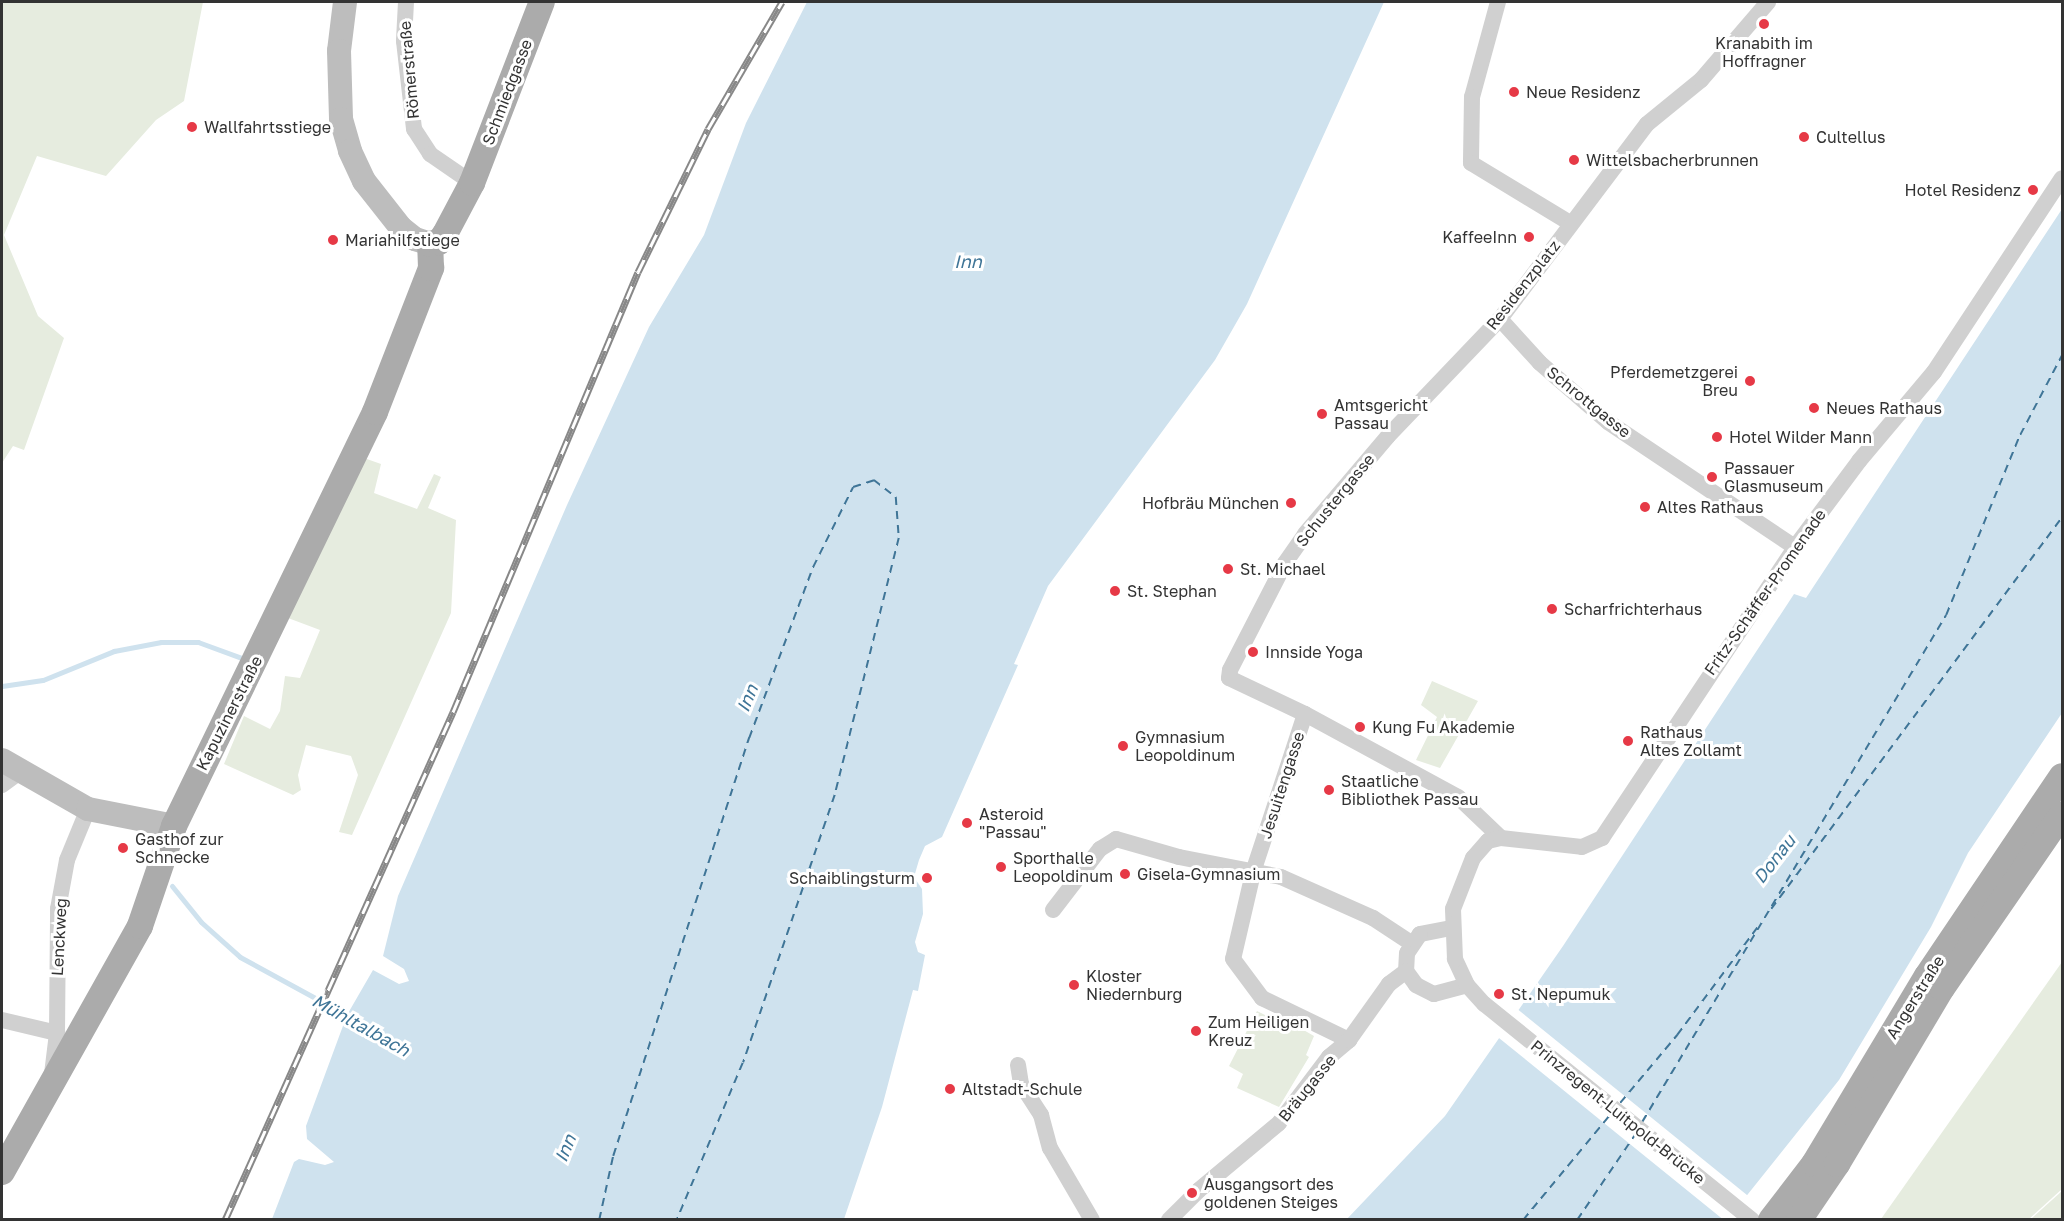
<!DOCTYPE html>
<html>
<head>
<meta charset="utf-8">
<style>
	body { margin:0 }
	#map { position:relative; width:2064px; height:1221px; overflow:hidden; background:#fff; font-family:"Golos Text",sans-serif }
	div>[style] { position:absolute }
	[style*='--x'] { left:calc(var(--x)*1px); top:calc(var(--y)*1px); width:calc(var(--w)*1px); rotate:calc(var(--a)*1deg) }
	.green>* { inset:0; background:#e6ecdf }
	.water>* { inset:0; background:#cfe2ee }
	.pier>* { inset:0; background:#fff; transform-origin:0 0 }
	.stream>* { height:5px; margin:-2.5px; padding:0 2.5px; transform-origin:2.5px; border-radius:2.5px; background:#cfe2ee }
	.ferry>* { height:1.5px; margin-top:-0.75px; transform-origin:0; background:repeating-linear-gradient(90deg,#3f7597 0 8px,transparent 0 14px) }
	.street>* { height:16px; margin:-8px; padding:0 8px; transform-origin:8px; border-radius:8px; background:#d0d0d0 }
	.secondary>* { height:24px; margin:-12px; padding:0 12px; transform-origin:12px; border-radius:12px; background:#bdbdbd }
	.primary>* { height:26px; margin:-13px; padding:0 13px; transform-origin:13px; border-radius:13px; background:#ababab }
	.rail>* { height:7px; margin-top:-3.5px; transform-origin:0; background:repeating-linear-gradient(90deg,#fff 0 14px,#888 0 28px); box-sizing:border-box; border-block:2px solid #888 }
	.dots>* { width:16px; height:16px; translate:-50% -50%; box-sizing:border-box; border:3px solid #fff; border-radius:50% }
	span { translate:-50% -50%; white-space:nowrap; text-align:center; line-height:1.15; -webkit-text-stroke:6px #fff; paint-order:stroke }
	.poi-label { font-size:16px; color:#333 }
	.left { translate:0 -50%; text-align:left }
	.right { translate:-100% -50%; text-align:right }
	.street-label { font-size:16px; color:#333 }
	.water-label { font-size:18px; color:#3f7597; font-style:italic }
	.frame { position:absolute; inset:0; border:3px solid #333; pointer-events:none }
</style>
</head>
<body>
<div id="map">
	<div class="green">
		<i style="clip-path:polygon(2px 2px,203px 2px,184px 101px,156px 120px,106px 176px,37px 156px,4px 235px,38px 316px,64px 338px,24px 450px,13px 446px,2px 463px)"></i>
		<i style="clip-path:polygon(364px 458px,381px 464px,374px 493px,417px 509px,434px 474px,441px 477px,428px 508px,456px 520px,451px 613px,352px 835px,339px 832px,358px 775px,351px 756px,306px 745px,298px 775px,301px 790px,293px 795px,224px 764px,244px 716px,270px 729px,280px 711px,285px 676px,300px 678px,320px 630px,288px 618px)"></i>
		<i style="clip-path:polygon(1432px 681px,1478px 701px,1440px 768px,1416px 760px,1437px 717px,1421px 705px)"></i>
		<i style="clip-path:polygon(2062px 962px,2062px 1189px,2029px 1219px,1881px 1219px)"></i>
		<i style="clip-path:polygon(1257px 1011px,1267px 1016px,1274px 1013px,1314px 1036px,1306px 1055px,1309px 1057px,1279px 1107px,1237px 1088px,1243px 1074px,1229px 1066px)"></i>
		<i style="clip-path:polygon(2062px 1191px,2062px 1219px,2031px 1219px)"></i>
	</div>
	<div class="water">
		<i style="clip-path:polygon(807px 2px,1384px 2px,1247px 304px,1215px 360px,1048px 586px,1014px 664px,1018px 665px,942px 837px,925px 846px,919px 860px,914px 877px,922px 889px,923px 914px,915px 942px,918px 952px,925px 955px,918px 991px,913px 990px,882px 1107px,844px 1219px,272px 1219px,294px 1162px,299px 1159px,325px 1165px,334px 1162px,307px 1139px,306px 1126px,347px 1015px,373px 970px,399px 984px,409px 981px,404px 969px,383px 956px,398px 896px,567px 505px,649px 327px,704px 235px,746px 123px)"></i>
		<i style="clip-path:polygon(2062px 209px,2062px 713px,1968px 853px,1931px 927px,1839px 1080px,1728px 1219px,1346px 1220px,1445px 1116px,1563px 946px,1794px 594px,1806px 598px)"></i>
	</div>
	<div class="pier">
		<i style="left:1516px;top:1008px;width:298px;height:34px;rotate:39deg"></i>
	</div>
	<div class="stream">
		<i style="--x:2;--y:686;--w:41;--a:-8.3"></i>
		<i style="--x:43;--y:680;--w:77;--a:-22.2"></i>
		<i style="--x:114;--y:651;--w:48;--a:-10.8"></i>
		<i style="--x:161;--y:642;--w:37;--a:0"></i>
		<i style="--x:198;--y:642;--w:52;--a:20.2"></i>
		<i style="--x:172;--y:886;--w:46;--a:51.1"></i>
		<i style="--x:201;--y:922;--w:52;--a:41.9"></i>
		<i style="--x:240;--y:957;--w:128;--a:28.6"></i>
	</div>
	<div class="ferry">
		<i style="--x:1771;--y:909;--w:488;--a:-53.4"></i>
		<i style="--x:1620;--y:1103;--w:89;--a:-50"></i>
		<i style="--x:1677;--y:1035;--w:137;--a:-53.3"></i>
		<i style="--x:1642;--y:1122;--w:591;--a:-59.05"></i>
		<i style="--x:1946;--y:615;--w:195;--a:-67.7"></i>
		<i style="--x:2020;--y:435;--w:90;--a:-62.3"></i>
		<i style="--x:599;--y:1220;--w:66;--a:-77.7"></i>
		<i style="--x:613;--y:1156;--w:440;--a:-72"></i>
		<i style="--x:749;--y:738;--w:183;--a:-69.5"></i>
		<i style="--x:813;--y:567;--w:89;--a:-63.4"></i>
		<i style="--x:853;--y:487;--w:22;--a:-18"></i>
		<i style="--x:874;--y:480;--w:28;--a:38"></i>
		<i style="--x:896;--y:497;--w:41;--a:85.8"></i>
		<i style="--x:899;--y:538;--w:265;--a:104"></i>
		<i style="--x:835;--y:795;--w:283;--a:108.9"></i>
		<i style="--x:743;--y:1063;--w:170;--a:112.8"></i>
		<i style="--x:1523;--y:1220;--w:135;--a:-50.4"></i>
		<i style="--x:1577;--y:1220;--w:102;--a:-55.8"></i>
	</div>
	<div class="street">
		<i style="--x:406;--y:2;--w:39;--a:93"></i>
		<i style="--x:404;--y:41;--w:89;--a:83.5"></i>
		<i style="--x:414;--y:129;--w:30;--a:57"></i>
		<i style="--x:430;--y:154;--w:51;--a:34.6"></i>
		<i style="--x:1498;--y:2;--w:98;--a:105.3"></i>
		<i style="--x:1472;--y:97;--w:66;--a:90.9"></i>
		<i style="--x:1471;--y:163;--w:116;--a:31.2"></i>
		<i style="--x:1500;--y:319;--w:59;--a:47.7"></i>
		<i style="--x:1540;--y:363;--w:90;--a:40.9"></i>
		<i style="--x:1608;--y:422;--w:225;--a:33.8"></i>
		<i style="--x:1305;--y:714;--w:163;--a:108.2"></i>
		<i style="--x:1254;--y:869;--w:92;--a:103.1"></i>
		<i style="--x:1233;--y:959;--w:49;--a:53.4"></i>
		<i style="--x:1262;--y:998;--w:97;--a:25.8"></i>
		<i style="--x:2;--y:785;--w:24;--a:-36"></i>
		<i style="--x:1501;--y:838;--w:59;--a:-136.4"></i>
		<i style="--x:1458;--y:797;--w:174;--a:-151.5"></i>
		<i style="--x:1305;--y:714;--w:84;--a:-154.7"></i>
		<i style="--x:1229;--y:678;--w:8;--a:-83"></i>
		<i style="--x:1230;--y:670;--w:120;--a:-62.8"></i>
		<i style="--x:1285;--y:563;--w:35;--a:-55"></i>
		<i style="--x:1305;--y:534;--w:128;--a:-49.7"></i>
		<i style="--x:1388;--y:436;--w:162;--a:-46.3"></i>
		<i style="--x:1500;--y:319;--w:244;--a:-53"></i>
		<i style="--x:1647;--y:124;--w:70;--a:-39.2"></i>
		<i style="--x:1701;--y:80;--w:103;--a:-49.3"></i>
		<i style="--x:1053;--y:910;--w:77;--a:-52.4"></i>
		<i style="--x:1100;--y:849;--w:19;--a:-32"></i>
		<i style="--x:1116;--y:839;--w:66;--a:15.9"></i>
		<i style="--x:1179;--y:857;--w:104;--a:11.1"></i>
		<i style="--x:1281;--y:877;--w:101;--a:24"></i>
		<i style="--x:1373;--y:918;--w:45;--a:33.3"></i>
		<i style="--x:1451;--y:928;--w:32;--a:169"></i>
		<i style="--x:1420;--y:934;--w:23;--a:124"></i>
		<i style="--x:1407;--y:953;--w:18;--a:93"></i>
		<i style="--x:1406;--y:971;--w:17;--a:54"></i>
		<i style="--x:1416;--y:985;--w:20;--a:27"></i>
		<i style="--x:1434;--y:994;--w:34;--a:-15"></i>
		<i style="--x:2;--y:1020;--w:57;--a:13.3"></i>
		<i style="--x:1018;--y:1065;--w:19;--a:81"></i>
		<i style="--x:1021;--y:1084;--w:37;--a:57"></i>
		<i style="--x:1041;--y:1115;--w:34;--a:75"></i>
		<i style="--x:1050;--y:1148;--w:83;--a:59.7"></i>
		<i style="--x:52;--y:1074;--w:41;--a:-83"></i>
		<i style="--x:57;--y:1033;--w:124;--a:-89.5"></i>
		<i style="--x:58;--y:909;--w:50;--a:-79.6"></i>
		<i style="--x:67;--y:860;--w:55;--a:-67.6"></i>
		<i style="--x:1169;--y:1220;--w:42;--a:-45"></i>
		<i style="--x:1199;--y:1190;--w:104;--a:-39.9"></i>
		<i style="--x:1279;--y:1123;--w:83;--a:-52.9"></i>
		<i style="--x:1329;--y:1057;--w:26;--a:-40"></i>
		<i style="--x:1349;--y:1040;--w:69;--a:-54.5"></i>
		<i style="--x:1389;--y:984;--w:21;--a:-37"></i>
		<i style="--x:1752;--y:1220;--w:344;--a:-141.1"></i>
		<i style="--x:1484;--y:1004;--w:25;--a:-132"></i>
		<i style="--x:1467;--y:985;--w:29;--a:-115"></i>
		<i style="--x:1455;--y:959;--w:50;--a:-92.3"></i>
		<i style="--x:1453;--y:909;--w:55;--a:-68.6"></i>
		<i style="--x:1473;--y:858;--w:23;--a:-49"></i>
		<i style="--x:1488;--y:841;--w:13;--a:-13"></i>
		<i style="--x:1501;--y:838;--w:81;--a:6.3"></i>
		<i style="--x:1582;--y:847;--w:22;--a:-24"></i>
		<i style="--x:1602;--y:838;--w:349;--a:-56.4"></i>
		<i style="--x:1795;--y:547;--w:107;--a:-53.3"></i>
		<i style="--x:1859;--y:461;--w:116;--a:-49.9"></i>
		<i style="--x:1934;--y:372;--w:232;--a:-56.6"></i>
	</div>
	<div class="secondary">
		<i style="--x:345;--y:2;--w:49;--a:97"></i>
		<i style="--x:339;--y:51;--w:68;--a:88.3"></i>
		<i style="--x:341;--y:119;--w:33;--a:74"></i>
		<i style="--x:350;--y:151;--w:33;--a:65"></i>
		<i style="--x:364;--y:181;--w:60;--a:51.8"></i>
		<i style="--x:401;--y:228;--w:18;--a:38"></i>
		<i style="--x:415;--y:239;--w:16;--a:18"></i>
		<i style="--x:2;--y:760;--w:99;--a:29.7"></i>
		<i style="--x:88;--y:809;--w:88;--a:11.2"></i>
	</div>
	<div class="primary">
		<i style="--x:2;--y:1172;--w:282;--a:-60.7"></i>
		<i style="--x:140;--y:926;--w:106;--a:-71.2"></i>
		<i style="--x:174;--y:826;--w:460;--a:-64.1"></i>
		<i style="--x:375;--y:412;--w:155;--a:-68.7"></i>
		<i style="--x:431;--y:268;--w:24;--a:-92"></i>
		<i style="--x:430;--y:244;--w:9;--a:-13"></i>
		<i style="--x:439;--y:242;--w:10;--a:-53"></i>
		<i style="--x:445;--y:234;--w:58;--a:-62.1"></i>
		<i style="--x:472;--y:183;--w:194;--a:-68.9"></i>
		<i style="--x:1771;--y:1220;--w:71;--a:-52.5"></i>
		<i style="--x:1814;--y:1164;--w:219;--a:-59"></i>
		<i style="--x:1927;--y:976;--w:241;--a:-56"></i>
		<i style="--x:1799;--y:1220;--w:68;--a:-55.8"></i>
		<i style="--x:1837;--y:1164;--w:205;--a:-59.2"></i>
		<i style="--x:1942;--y:988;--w:211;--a:-55.4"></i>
	</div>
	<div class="rail">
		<i style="--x:225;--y:1220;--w:557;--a:-65.83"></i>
		<i style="--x:453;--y:712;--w:477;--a:-67.2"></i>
		<i style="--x:638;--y:272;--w:159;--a:-63.9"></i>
		<i style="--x:708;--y:129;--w:147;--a:-59.8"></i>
	</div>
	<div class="dots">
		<i style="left:1764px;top:24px;background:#e63946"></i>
		<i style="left:1514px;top:92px;background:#e63946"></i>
		<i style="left:192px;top:127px;background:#e63946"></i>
		<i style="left:1804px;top:137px;background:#e63946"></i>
		<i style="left:1574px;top:160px;background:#e63946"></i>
		<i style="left:2033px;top:190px;background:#e63946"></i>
		<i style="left:1529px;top:237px;background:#e63946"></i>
		<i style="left:333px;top:240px;background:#e63946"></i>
		<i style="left:1750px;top:381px;background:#e63946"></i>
		<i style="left:1814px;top:408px;background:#e63946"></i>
		<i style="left:1322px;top:414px;background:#e63946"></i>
		<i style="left:1717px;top:437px;background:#e63946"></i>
		<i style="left:1712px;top:477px;background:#e63946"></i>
		<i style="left:1291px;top:503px;background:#e63946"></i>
		<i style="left:1645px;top:507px;background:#e63946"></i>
		<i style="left:1228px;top:569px;background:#e63946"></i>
		<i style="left:1115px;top:591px;background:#e63946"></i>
		<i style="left:1552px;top:609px;background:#e63946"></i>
		<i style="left:1253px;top:652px;background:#e63946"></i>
		<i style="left:1360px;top:727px;background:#e63946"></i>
		<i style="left:1628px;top:741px;background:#e63946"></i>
		<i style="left:1123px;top:746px;background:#e63946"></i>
		<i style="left:1329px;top:790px;background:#e63946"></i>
		<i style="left:967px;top:823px;background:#e63946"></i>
		<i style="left:123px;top:848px;background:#e63946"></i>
		<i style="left:1001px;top:867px;background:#e63946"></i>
		<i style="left:1125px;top:874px;background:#e63946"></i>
		<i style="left:927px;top:878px;background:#e63946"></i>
		<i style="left:1074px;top:985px;background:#e63946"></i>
		<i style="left:1499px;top:994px;background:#e63946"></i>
		<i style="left:1196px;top:1031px;background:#e63946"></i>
		<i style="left:950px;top:1089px;background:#e63946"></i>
		<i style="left:1192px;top:1193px;background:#e63946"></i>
	</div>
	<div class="poi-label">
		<span style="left:1764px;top:52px">Kranabith im<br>Hoffragner</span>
		<span class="left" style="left:1526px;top:92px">Neue Residenz</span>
		<span class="left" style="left:204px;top:127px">Wallfahrtsstiege</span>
		<span class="left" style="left:1816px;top:137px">Cultellus</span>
		<span class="left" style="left:1586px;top:160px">Wittelsbacherbrunnen</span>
		<span class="right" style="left:2021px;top:190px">Hotel Residenz</span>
		<span class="right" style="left:1517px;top:237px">KaffeeInn</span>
		<span class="left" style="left:345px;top:240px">Mariahilfstiege</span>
		<span class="right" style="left:1738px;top:381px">Pferdemetzgerei<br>Breu</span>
		<span class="left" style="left:1334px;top:414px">Amtsgericht<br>Passau</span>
		<span class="left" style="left:1826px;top:408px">Neues Rathaus</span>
		<span class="left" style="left:1729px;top:437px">Hotel Wilder Mann</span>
		<span class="left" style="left:1724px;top:477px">Passauer<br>Glasmuseum</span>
		<span class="right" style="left:1279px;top:503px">Hofbräu München</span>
		<span class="left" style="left:1657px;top:507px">Altes Rathaus</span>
		<span class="left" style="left:1240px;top:569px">St. Michael</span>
		<span class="left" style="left:1127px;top:591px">St. Stephan</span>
		<span class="left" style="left:1564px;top:609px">Scharfrichterhaus</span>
		<span class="left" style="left:1265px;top:652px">Innside Yoga</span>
		<span class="left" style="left:1372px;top:727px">Kung Fu Akademie</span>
		<span class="left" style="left:1640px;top:741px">Rathaus<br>Altes Zollamt</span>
		<span class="left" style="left:1135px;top:746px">Gymnasium<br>Leopoldinum</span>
		<span class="left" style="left:1341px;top:790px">Staatliche<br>Bibliothek Passau</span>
		<span class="left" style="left:979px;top:823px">Asteroid<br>"Passau"</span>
		<span class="left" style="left:135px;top:848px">Gasthof zur<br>Schnecke</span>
		<span class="left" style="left:1013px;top:867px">Sporthalle<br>Leopoldinum</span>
		<span class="left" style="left:1137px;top:874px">Gisela-Gymnasium</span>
		<span class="right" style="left:915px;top:878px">Schaiblingsturm</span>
		<span class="left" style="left:1086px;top:985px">Kloster<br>Niedernburg</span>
		<span class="left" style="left:1511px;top:994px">St. Nepumuk</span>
		<span class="left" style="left:1208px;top:1031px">Zum Heiligen<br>Kreuz</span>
		<span class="left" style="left:962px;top:1089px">Altstadt-Schule</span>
		<span class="left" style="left:1204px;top:1193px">Ausgangsort des<br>goldenen Steiges</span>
	</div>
	<div class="street-label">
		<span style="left:409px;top:70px;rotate:-95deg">Römerstraße</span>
		<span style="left:507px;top:92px;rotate:-69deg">Schmiedgasse</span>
		<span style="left:1523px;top:285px;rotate:-52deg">Residenzplatz</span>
		<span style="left:1589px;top:402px;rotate:39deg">Schrottgasse</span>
		<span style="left:1335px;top:500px;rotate:-51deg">Schustergasse</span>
		<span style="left:1765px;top:592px;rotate:-55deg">Fritz-Schäffer-Promenade</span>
		<span style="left:229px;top:713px;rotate:-63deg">Kapuzinerstraße</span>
		<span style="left:1282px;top:785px;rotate:-72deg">Jesuitengasse</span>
		<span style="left:59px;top:937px;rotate:-87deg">Lenckweg</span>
		<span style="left:1915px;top:997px;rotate:-58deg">Angerstraße</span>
		<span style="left:1307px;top:1088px;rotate:-51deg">Bräugasse</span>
		<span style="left:1618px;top:1112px;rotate:39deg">Prinzregent-Luitpold-Brücke</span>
	</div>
	<div class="water-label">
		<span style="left:968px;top:261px">Inn</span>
		<span style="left:747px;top:698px;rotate:-68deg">Inn</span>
		<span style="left:1774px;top:859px;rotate:-52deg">Donau</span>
		<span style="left:361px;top:1025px;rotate:29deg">Mühltalbach</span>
		<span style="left:565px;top:1148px;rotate:-68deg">Inn</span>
	</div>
	<div class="frame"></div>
</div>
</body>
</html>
